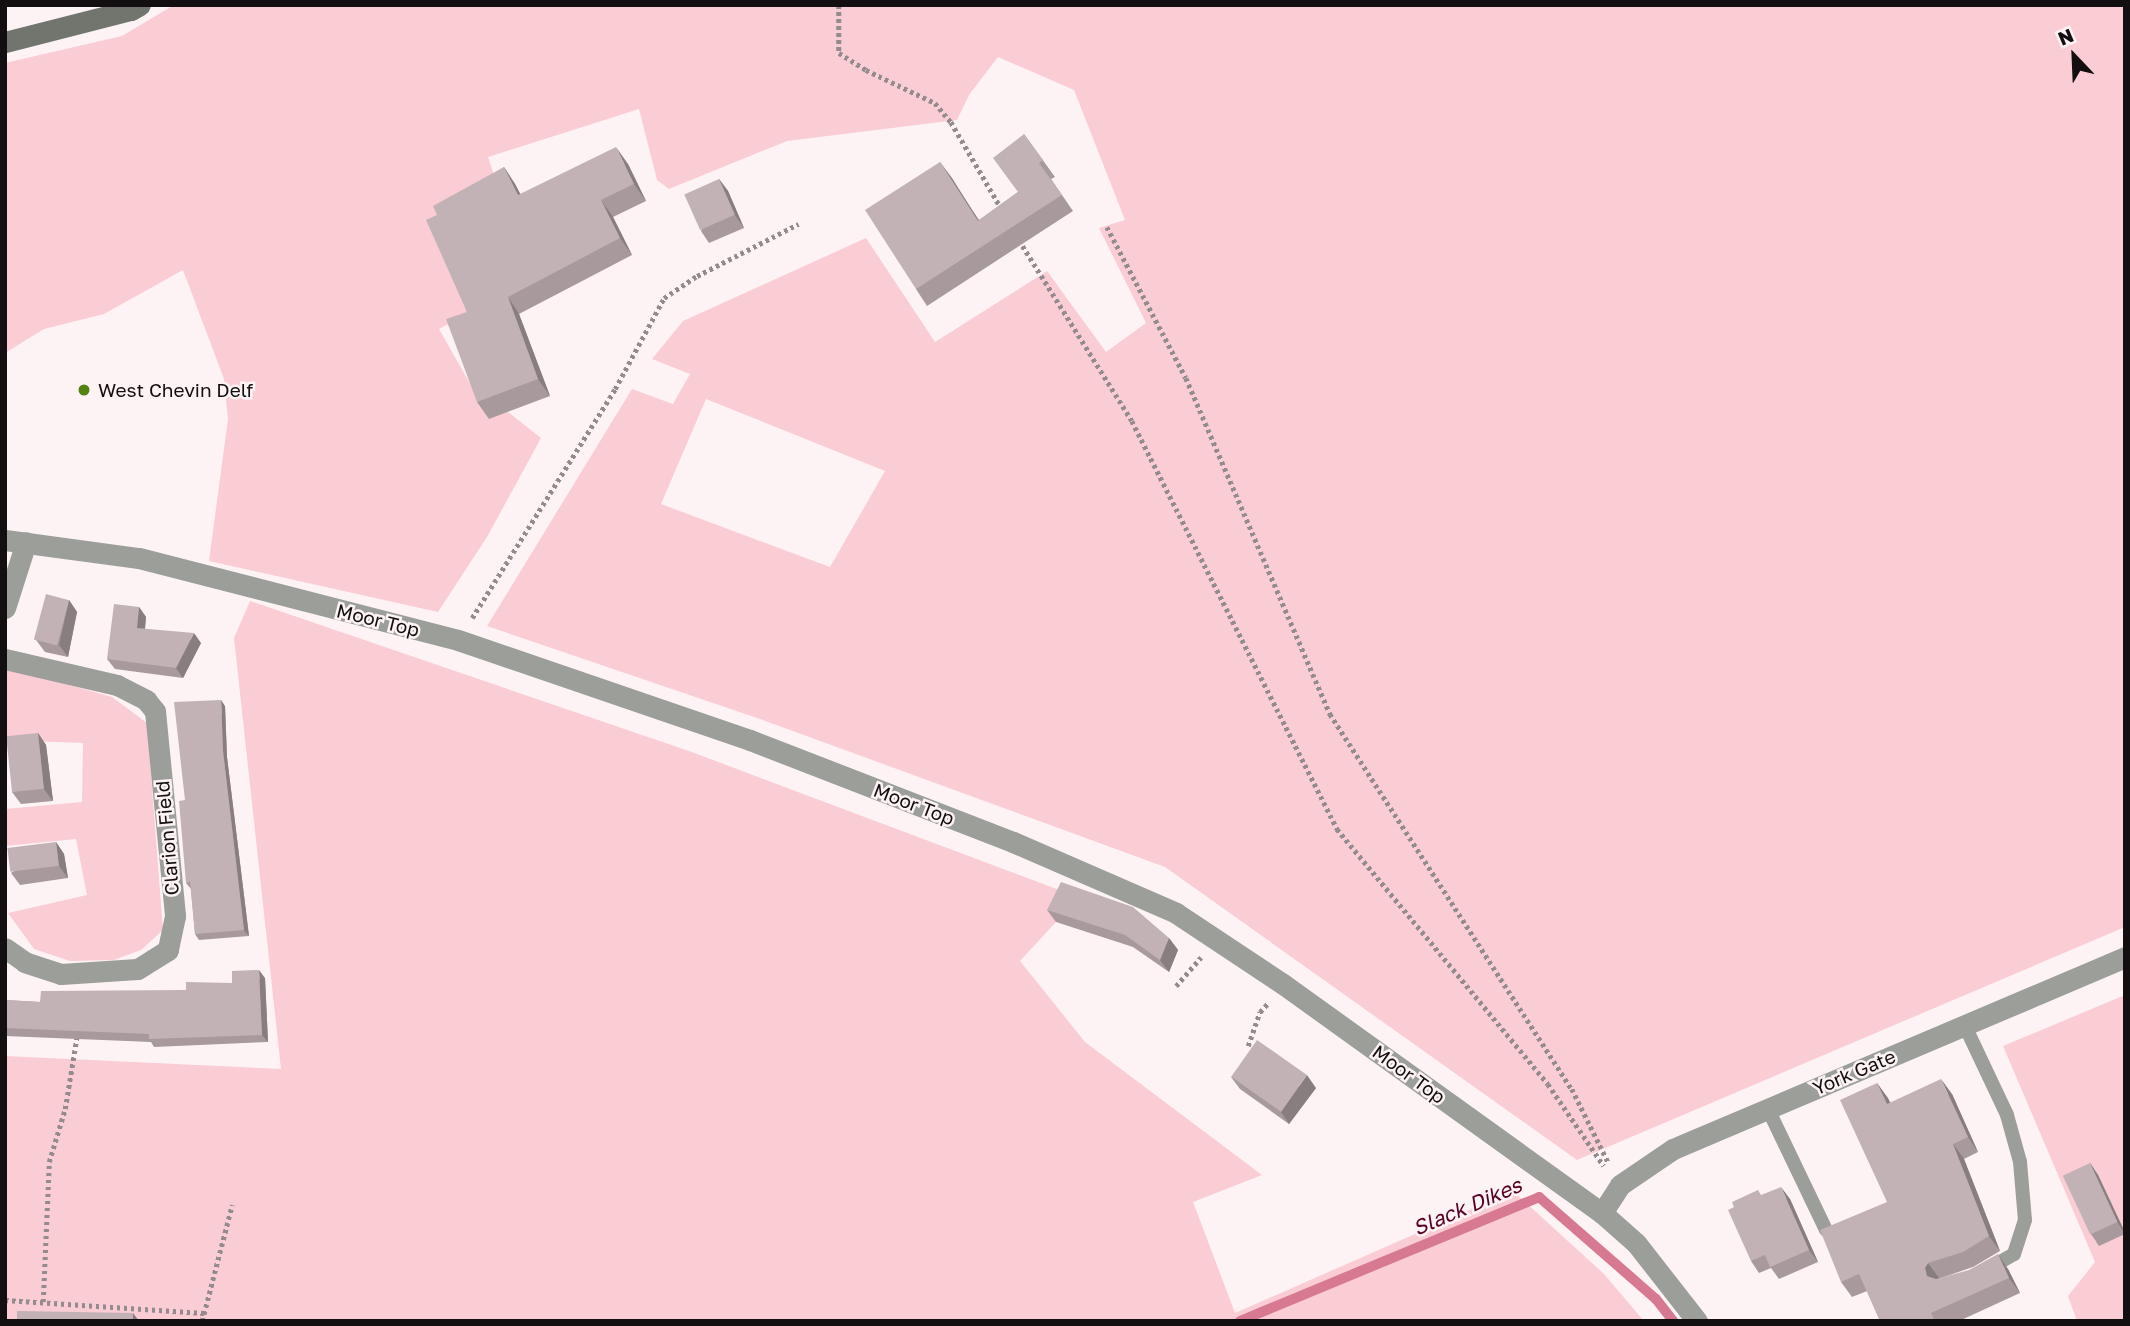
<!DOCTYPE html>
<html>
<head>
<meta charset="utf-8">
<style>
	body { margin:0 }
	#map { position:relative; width:2130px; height:1326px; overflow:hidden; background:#fdf3f5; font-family:"Golos Text",sans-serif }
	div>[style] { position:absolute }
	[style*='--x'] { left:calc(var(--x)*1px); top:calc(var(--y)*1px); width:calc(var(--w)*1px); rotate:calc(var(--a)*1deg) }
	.green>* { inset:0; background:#faccd4 }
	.stream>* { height:10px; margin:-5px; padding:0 5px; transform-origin:5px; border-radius:5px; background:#d77990 }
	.path>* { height:4.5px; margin-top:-2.25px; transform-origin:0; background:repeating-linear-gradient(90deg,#938b8d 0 3.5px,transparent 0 7px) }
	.lane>* { height:14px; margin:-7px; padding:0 7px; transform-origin:7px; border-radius:7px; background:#9c9e99 }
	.street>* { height:21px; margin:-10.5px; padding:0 10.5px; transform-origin:10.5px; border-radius:10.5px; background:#9c9e99 }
	.secondary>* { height:21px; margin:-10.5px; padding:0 10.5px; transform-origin:10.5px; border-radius:10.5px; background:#71756d }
	.wall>* { inset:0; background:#a7999c }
	.shaded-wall>* { inset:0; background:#887d7f }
	.building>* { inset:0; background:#c2b2b5; transform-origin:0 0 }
	.dots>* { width:19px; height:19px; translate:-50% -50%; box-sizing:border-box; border:4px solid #fdf3f5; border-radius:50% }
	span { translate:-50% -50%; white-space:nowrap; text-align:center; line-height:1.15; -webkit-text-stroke:5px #fdf3f5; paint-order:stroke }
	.poi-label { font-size:19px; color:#130e0f }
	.left { translate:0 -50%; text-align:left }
	.street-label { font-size:19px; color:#130e0f }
	.water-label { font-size:21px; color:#570024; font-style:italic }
	.frame { position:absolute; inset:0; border:7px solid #130e0f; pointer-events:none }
	.north { position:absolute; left:2039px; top:21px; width:70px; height:70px; -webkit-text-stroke:5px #fdf3f5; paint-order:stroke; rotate:337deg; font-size:19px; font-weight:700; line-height:28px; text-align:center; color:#130e0f }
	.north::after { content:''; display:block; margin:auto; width:24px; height:32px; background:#130e0f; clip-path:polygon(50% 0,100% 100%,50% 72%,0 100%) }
</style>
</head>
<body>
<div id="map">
	<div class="green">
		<i style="clip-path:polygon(evenodd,174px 5px,2125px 5px,2125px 927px,1577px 1160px,1165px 867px,760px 719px,487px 626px,632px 389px,673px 404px,690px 374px,652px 359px,683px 321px,866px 238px,935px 342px,1047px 271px,1106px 352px,1146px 323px,1099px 228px,1125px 220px,1074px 90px,998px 57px,969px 95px,957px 120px,787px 141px,669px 189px,657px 180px,639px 109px,488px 157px,499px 190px,428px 224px,469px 313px,439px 329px,489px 417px,508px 412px,541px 438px,487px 537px,438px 612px,209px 561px,228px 419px,224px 379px,183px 270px,104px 314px,44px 329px,5px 353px,5px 63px,122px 36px,174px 5px,706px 399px,885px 471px,830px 567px,661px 504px,706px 399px)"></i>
		<i style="clip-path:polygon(250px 601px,689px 751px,1070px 894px,1056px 922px,1020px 961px,1085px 1042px,1262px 1175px,1193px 1202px,1235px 1313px,1513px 1191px,1604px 1274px,1644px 1321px,5px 1321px,5px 1056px,281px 1069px,234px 638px)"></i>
		<i style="clip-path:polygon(7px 667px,112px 697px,147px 723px,163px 930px,141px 950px,114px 960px,70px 961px,34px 949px,8px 913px,87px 895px,76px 839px,5px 846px,5px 809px,82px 802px,83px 743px,5px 740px)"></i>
		<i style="clip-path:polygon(2125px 995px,2125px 1321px,2077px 1321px,2068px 1296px,2095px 1262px,2003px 1046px)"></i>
	</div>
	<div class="stream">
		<i style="--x:1240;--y:1321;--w:324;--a:-22.5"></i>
		<i style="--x:1539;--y:1197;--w:155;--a:41.1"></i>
		<i style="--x:1656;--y:1299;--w:28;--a:52"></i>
	</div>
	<div class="path">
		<i style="--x:839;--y:5;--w:48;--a:90"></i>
		<i style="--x:839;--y:53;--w:32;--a:32"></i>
		<i style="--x:866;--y:70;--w:76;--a:25.6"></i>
		<i style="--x:935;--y:103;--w:25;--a:50"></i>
		<i style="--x:951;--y:122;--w:99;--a:59.8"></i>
		<i style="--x:1107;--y:227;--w:170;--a:62.4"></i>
		<i style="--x:1186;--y:378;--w:366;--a:66.8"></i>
		<i style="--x:1330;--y:714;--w:446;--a:57.2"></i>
		<i style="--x:1572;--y:1089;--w:81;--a:63.7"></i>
		<i style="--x:1019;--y:240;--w:213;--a:58"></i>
		<i style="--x:1132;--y:421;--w:457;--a:63.3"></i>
		<i style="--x:1337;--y:829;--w:331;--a:50.4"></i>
		<i style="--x:1548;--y:1084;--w:99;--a:55.7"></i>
		<i style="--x:472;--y:618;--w:270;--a:-58"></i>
		<i style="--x:615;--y:389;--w:103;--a:-61.7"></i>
		<i style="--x:664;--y:298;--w:40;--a:-34"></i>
		<i style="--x:697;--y:276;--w:114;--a:-27.2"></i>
		<i style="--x:1176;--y:986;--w:38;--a:-49"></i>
		<i style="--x:1248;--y:1046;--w:36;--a:-71"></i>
		<i style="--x:1260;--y:1012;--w:12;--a:-48"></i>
		<i style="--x:5;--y:1300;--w:200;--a:3.7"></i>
		<i style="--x:43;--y:1302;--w:140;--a:-87.5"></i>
		<i style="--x:49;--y:1162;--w:55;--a:-73.2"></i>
		<i style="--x:65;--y:1109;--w:74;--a:-80.7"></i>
		<i style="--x:202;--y:1321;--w:120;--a:-75.5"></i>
	</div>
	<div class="lane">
		<i style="--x:1965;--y:1026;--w:98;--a:64.7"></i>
		<i style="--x:2007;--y:1115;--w:49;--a:74.5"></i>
		<i style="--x:2020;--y:1162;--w:58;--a:85.1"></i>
		<i style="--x:2025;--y:1220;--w:36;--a:108"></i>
		<i style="--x:2014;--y:1254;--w:30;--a:150"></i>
		<i style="--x:1768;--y:1109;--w:134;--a:64.4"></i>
	</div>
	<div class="street">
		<i style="--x:5;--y:540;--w:135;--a:7.7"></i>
		<i style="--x:139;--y:558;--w:329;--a:14.4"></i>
		<i style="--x:458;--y:640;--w:309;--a:18.9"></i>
		<i style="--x:750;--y:740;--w:282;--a:21.2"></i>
		<i style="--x:1013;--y:842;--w:178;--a:23.5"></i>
		<i style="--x:1176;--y:913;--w:128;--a:33.6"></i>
		<i style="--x:1283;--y:984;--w:393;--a:35.7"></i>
		<i style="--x:1602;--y:1213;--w:45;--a:41.4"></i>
		<i style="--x:1636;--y:1243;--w:99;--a:52"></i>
		<i style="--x:5;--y:608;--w:69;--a:-72.3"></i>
		<i style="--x:5;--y:659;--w:115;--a:13.1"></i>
		<i style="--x:117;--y:685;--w:33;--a:27"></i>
		<i style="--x:146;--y:700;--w:14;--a:51"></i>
		<i style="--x:155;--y:711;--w:206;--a:84.4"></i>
		<i style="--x:175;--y:916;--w:35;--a:102"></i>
		<i style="--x:168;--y:950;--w:36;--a:148"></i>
		<i style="--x:137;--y:969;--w:76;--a:176.2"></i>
		<i style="--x:61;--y:974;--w:38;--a:-162"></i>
		<i style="--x:25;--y:962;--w:24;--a:-145"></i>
		<i style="--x:1602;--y:1213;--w:33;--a:-57"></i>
		<i style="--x:1620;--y:1185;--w:64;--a:-34.2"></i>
		<i style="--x:1673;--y:1149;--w:491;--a:-23"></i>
	</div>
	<div class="secondary">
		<i style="--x:5;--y:42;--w:130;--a:-14.3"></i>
		<i style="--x:131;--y:10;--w:10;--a:-29"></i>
	</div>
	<div class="wall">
		<i style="clip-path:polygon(1024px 134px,1055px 177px,1051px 179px,1073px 211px,927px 306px,916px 289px,940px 162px,979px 220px,1018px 192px)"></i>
		<i style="clip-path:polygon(628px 164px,646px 201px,613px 217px,632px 255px,519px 314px,550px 396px,489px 419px,477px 402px,467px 312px,437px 215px,504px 167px,515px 184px,520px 194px)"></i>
		<i style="clip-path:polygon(719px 179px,728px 191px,744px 228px,709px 243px,701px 231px)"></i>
		<i style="clip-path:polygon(69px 600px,77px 612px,68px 657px,45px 652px,36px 640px)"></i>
		<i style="clip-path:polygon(139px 607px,146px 617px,145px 629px,201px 643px,183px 678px,115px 669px,107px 659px)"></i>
		<i style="clip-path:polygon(225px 706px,227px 757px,249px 936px,199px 940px,195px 934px,191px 889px,186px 883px,185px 800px)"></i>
		<i style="clip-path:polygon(38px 733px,46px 745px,53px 801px,21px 804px,12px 792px)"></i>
		<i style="clip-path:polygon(56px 842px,64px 854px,68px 878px,20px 885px,11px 873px)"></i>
		<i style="clip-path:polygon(1047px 910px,1169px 938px,1178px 950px,1169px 972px,1133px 947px,1056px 922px)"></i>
		<i style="clip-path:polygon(265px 978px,268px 1042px,154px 1047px,151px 1042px,5px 1036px,5px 1000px,40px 1002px,186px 990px)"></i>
		<i style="clip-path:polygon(1231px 1077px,1316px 1088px,1289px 1124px,1240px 1089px)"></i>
		<i style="clip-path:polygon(1877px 1083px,1890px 1103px,1952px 1094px,1978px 1152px,1964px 1159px,2000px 1251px,1973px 1267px,1938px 1279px,2008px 1269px,2020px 1293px,1959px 1321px,1880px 1321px,1867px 1291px,1852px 1297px,1841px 1282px,1887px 1202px)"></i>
		<i style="clip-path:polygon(2090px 1163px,2098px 1175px,2125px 1232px,2125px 1234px,2099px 1246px,2091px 1234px)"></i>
		<i style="clip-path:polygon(1762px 1195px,1790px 1199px,1818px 1262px,1779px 1279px,1771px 1268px,1759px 1273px,1751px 1261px)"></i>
	</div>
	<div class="shaded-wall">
		<i style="clip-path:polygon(616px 147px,628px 164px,646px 201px,634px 184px)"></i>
		<i style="clip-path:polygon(940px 162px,952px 178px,989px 237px,978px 221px)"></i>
		<i style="clip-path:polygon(504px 167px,515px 184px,530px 212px,518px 195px)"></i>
		<i style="clip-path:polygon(719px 179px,728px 191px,744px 228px,735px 215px)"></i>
		<i style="clip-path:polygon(601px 200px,613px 217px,632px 255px,620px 238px)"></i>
		<i style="clip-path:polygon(508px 297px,519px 314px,550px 396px,538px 379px)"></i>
		<i style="clip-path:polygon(69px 600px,77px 612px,68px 657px,59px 645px)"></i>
		<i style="clip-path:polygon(139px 607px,146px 617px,144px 638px,137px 628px)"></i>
		<i style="clip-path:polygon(194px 633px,201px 643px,183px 678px,176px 668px)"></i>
		<i style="clip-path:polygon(221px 700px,225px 706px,227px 757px,249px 936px,244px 930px,223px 751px)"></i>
		<i style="clip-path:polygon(38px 733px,46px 745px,53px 801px,44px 789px)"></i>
		<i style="clip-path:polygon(56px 842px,64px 854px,68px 878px,59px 866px)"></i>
		<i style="clip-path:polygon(1169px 938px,1178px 950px,1169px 972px,1160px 960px)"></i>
		<i style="clip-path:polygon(259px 970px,265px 978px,268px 1042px,262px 1035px)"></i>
		<i style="clip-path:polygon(1307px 1075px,1316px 1088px,1289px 1124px,1281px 1112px)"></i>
		<i style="clip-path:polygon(1941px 1079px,1952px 1094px,1978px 1152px,1968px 1137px)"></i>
		<i style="clip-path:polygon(1877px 1083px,1888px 1098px,1898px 1119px,1887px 1104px)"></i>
		<i style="clip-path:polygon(1953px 1144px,1964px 1159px,2000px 1251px,1989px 1236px)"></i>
		<i style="clip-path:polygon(2090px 1163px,2098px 1175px,2125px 1233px,2117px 1222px)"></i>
		<i style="clip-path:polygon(1781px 1187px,1790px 1199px,1818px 1262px,1809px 1250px)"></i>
		<i style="clip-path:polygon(1998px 1254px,2008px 1269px,2020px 1293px,2009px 1278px)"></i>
		<i style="clip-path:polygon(1928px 1263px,1939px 1278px,1936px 1283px,1927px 1276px,1925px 1268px)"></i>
		<i style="clip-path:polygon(133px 1313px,139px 1321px,133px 1321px)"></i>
	</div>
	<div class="building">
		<i style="clip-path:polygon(1024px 134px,1043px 160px,1039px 163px,1062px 195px,916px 289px,865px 210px,940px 162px,978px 221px,1018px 192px,993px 158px)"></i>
		<i style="clip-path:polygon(616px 147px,634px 184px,601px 200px,620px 238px,508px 297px,538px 379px,477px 402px,446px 319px,467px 312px,426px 220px,437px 215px,433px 206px,504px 167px,518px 195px)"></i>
		<i style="left:719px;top:179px;width:39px;height:38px;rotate:66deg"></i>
		<i style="left:46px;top:594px;width:24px;height:47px;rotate:15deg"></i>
		<i style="clip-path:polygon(114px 604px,139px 607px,137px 628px,194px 633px,176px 668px,107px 659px)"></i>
		<i style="clip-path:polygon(221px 700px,223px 751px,244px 930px,195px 934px,190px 882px,186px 883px,179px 801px,185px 800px,174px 702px)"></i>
		<i style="left:38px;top:733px;width:56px;height:32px;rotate:84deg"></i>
		<i style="left:56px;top:842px;width:24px;height:49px;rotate:83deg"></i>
		<i style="clip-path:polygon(1061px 882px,1133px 907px,1169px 938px,1160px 960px,1125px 935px,1047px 910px)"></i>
		<i style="clip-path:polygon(259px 970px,262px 1035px,149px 1039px,149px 1034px,5px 1028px,5px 1000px,40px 1002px,41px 991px,186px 990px,186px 982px,232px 983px,232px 971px)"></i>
		<i style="left:1257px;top:1040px;width:61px;height:45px;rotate:35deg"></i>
		<i style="clip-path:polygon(1941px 1079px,1968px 1137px,1953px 1144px,1989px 1236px,1963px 1252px,1928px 1263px,1925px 1268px,1927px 1276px,1936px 1279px,1969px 1270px,1998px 1254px,2009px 1278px,1931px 1313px,1935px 1321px,1880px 1321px,1859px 1274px,1841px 1282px,1820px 1230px,1887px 1202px,1840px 1100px,1877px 1083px,1887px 1104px)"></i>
		<i style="left:2090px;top:1163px;width:65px;height:30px;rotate:65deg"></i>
		<i style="clip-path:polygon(1781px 1187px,1809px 1250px,1770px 1267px,1765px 1255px,1751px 1261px,1728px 1210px,1734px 1207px,1732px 1202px,1758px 1190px,1761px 1195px)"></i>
		<i style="clip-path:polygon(17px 1311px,133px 1313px,133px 1321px,17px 1321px)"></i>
	</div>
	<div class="dots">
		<i style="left:84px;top:390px;background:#54820e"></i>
	</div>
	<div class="poi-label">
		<span class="left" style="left:98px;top:390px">West Chevin Delf</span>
	</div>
	<div class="street-label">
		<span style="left:378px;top:620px;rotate:14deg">Moor Top</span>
		<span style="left:914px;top:804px;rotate:21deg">Moor Top</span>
		<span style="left:167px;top:838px;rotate:-95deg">Clarion Field</span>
		<span style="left:1854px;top:1072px;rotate:-23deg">York Gate</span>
		<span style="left:1409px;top:1074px;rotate:36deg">Moor Top</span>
	</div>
	<div class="water-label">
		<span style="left:1467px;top:1206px;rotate:-23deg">Slack Dikes</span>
	</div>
	<div class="frame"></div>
	<div class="north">N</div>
</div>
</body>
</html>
